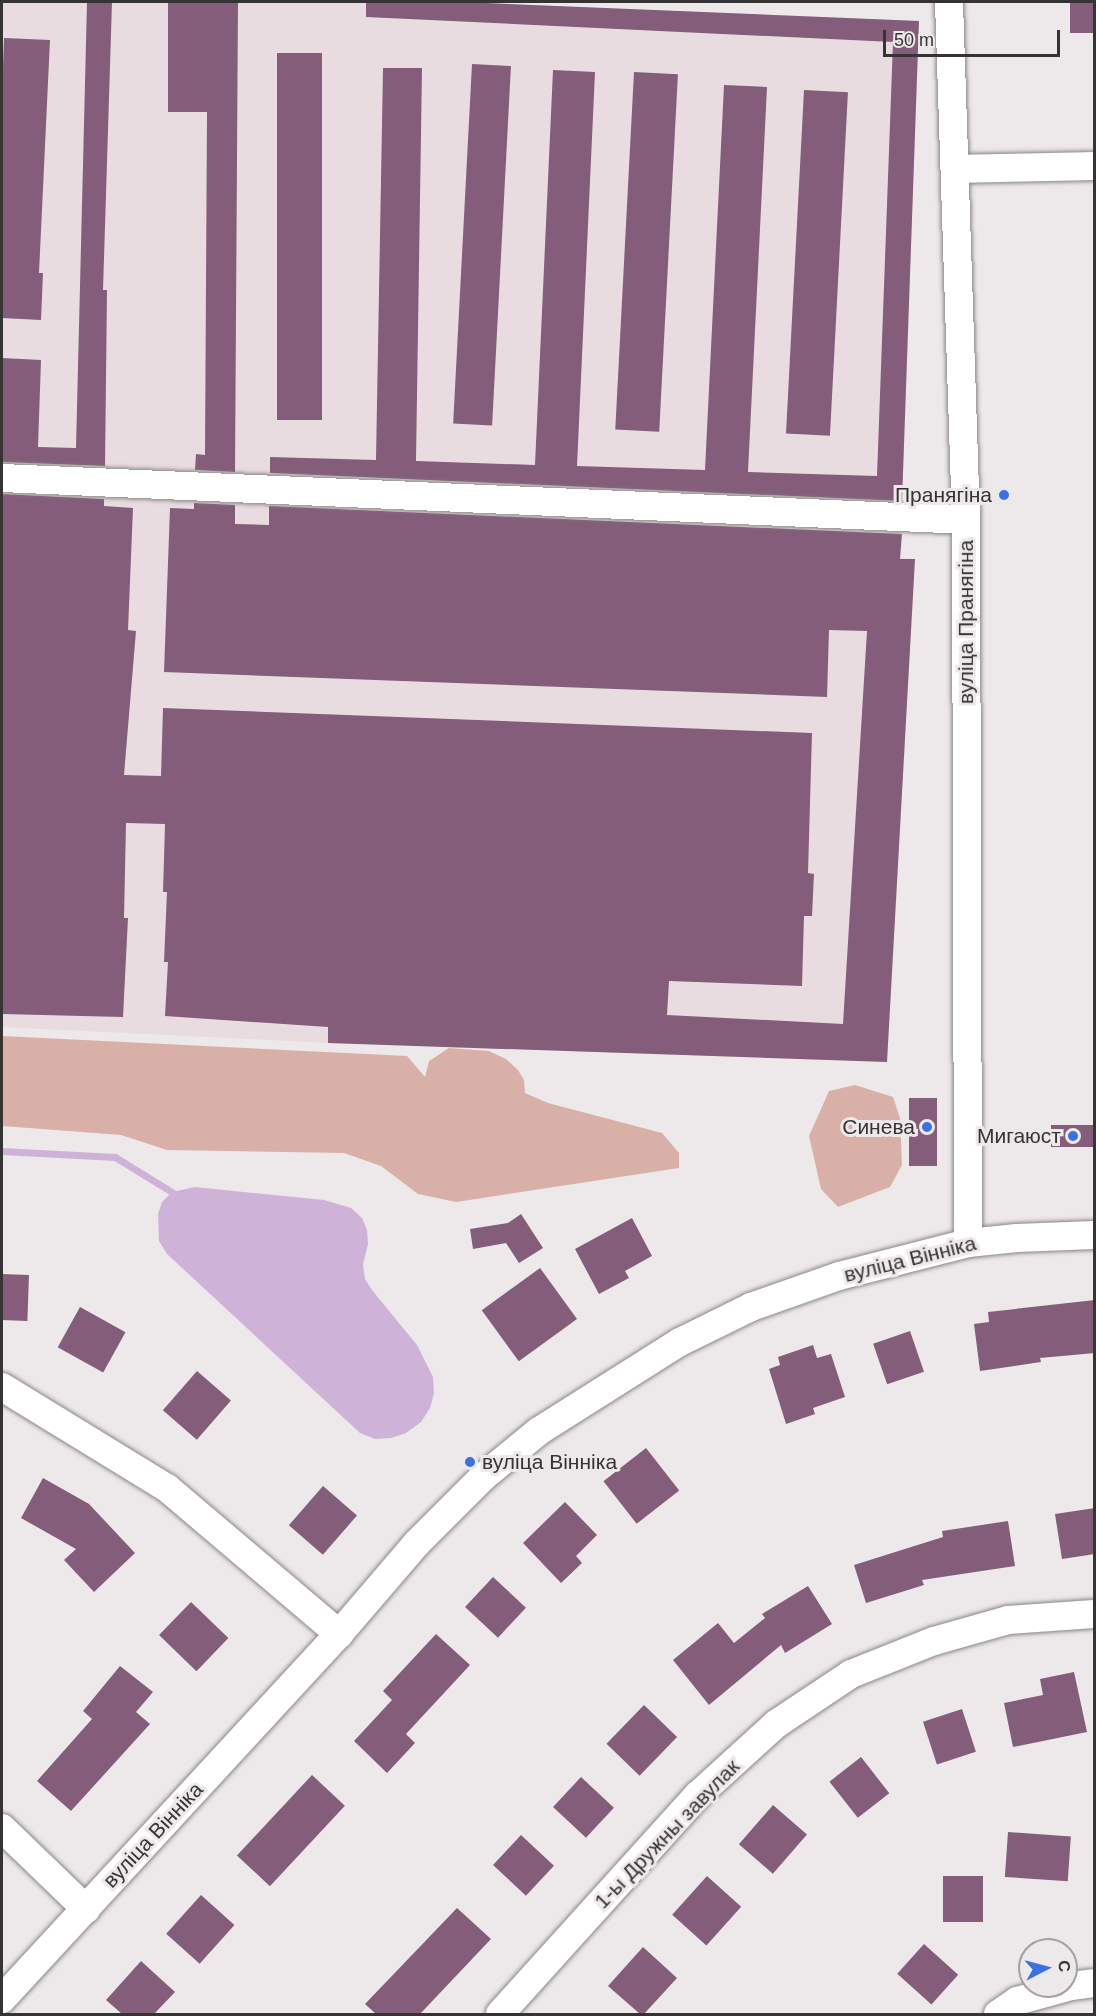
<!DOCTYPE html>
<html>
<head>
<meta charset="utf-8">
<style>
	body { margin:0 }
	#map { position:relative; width:1096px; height:2016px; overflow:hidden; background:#ede9ea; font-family:Helvetica,sans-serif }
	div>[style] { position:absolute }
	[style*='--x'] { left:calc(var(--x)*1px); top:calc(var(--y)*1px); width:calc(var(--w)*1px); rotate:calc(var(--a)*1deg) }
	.built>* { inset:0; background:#e9dce0 }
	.green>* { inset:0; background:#d9b0a8 }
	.water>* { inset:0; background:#cfb2d8 }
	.stream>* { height:7px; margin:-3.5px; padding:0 3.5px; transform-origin:3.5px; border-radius:3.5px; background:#cfb2d8 }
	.building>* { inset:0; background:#835d79; transform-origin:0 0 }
	.roads { filter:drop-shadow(0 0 2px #8b8688) drop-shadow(0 0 2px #8b8688) }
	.minor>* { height:28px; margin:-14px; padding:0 14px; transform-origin:14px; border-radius:14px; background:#fff }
	.dots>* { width:16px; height:16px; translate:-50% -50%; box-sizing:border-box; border:3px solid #ede9ea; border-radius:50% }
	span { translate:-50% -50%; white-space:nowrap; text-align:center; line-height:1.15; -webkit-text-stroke:6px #ede9ea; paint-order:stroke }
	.poi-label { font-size:21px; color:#353334 }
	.right { translate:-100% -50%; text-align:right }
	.left { translate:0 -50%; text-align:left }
	.street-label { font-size:21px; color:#353334 }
	.frame { position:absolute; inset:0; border:3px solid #353334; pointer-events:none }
	.north { position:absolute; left:1018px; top:1938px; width:60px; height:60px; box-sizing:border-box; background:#ede9ea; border:2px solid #a3a0a1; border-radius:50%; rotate:84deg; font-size:16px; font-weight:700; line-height:24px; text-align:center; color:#353334 }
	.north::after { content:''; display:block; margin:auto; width:21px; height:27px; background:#3c71e1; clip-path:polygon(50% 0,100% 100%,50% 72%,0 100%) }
	.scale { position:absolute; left:883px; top:30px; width:177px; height:27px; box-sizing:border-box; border:3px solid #353334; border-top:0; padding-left:8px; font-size:18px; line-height:21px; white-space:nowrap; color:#353334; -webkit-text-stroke:4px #ede9ea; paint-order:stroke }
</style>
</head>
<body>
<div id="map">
	<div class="built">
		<i style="clip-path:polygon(2px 2px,455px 2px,919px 21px,900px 558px,915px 559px,887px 1062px,328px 1043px,2px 1027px)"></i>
	</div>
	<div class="green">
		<i style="clip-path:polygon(2px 1036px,407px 1056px,425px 1077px,429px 1061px,449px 1048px,489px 1051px,506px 1059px,518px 1070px,524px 1080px,525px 1093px,548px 1103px,662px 1133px,679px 1153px,679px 1168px,456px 1202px,418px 1194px,381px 1166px,344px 1153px,167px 1150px,121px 1135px,2px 1126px)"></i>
		<i style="clip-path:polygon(855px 1085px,893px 1097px,900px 1118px,902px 1165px,890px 1187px,838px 1207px,821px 1189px,809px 1136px,829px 1091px)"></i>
	</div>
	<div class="water">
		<i style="clip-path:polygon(195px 1187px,324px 1200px,351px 1208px,362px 1218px,367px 1230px,368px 1244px,363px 1265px,365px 1279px,372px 1290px,417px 1345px,433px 1377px,434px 1393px,430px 1408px,421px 1422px,406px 1433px,391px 1438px,375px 1439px,360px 1433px,167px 1254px,159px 1241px,158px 1214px,162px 1202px,172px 1192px)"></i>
	</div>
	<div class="stream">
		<i style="--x:2;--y:1151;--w:113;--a:3"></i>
		<i style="--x:115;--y:1157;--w:67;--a:31.6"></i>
	</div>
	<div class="building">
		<i style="clip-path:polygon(87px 2px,112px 2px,103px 290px,107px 290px,105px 466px,2px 462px,2px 358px,41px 360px,38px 447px,76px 448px)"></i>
		<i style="clip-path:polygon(168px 2px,238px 2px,235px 472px,195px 470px,196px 454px,205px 455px,207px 112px,168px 112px)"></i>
		<i style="clip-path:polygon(366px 2px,461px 2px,919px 21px,902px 501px,270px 473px,270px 457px,376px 460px,383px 68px,422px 68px,416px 461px,535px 465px,553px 70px,595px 72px,577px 466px,705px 470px,724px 85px,767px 87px,748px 472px,877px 476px,893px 42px,366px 17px)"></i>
		<i style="left:1070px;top:2px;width:25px;height:31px"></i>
		<i style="clip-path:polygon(4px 38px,50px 40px,39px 273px,43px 273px,41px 320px,2px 318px,2px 93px)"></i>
		<i style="left:277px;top:53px;width:45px;height:367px"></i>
		<i style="left:472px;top:64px;width:39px;height:360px;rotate:3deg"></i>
		<i style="left:634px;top:72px;width:44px;height:358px;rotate:3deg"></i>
		<i style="left:804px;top:90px;width:44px;height:344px;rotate:3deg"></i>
		<i style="clip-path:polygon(2px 494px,104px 499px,104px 506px,133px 508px,128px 630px,136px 631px,124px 775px,161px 776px,163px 708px,812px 733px,808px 873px,814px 874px,812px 916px,804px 916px,802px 986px,669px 981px,667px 1015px,843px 1024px,867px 631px,829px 630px,827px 697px,164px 672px,170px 508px,194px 509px,194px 503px,235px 505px,235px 524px,269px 525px,269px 506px,902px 534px,900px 559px,915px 559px,887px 1062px,328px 1043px,328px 1027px,165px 1016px,168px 962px,164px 962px,167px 892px,163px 892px,165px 824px,126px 823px,124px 918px,128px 918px,123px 1017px,2px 1014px)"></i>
		<i style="left:909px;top:1098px;width:28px;height:68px"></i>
		<i style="left:1051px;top:1125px;width:44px;height:22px"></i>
		<i style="clip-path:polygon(521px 1214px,543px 1248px,519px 1263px,506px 1243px,473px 1249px,470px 1229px,508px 1223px)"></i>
		<i style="clip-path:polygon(632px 1218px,652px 1256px,625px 1271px,629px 1278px,599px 1294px,575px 1249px)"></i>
		<i style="left:540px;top:1268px;width:63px;height:72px;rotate:54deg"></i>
		<i style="left:2px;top:1274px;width:27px;height:46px;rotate:2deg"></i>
		<i style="clip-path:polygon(1095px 1300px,1095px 1353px,1040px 1358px,1041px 1362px,980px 1371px,974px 1324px,989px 1322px,988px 1312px)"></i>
		<i style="left:80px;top:1307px;width:52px;height:46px;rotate:29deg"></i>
		<i style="left:910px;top:1331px;width:43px;height:39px;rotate:71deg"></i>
		<i style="clip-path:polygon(813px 1345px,817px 1358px,831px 1354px,845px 1397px,813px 1408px,815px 1414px,786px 1424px,769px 1369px,780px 1365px,778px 1357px)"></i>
		<i style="left:197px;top:1371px;width:45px;height:52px;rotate:41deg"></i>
		<i style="left:646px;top:1448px;width:54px;height:54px;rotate:52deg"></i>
		<i style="clip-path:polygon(43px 1478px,89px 1504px,135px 1553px,94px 1592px,64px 1560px,76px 1549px,21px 1518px)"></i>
		<i style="left:323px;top:1486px;width:45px;height:52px;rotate:41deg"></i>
		<i style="clip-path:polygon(565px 1502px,597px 1535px,576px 1556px,582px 1563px,561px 1583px,523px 1543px)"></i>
		<i style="clip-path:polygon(1095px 1508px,1095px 1554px,1062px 1559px,1055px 1514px)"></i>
		<i style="clip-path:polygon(1008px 1521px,1015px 1566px,922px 1580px,924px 1585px,866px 1603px,854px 1565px,943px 1537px,942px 1531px)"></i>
		<i style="left:493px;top:1577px;width:45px;height:41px;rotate:43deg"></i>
		<i style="clip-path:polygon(808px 1586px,832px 1624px,785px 1653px,781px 1645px,709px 1705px,673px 1660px,718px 1623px,734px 1643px,765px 1618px,762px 1614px)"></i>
		<i style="left:191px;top:1602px;width:52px;height:46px;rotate:44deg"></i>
		<i style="clip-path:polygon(436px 1634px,470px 1665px,406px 1734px,415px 1743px,387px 1773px,354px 1741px,392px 1700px,383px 1691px)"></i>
		<i style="clip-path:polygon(120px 1666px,153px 1692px,136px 1712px,150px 1724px,71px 1811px,37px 1781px,92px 1719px,83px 1711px)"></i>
		<i style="clip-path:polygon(1074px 1672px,1087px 1732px,1013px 1747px,1004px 1703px,1043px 1695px,1040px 1679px)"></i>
		<i style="left:644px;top:1705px;width:46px;height:54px;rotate:44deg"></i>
		<i style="left:962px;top:1709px;width:45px;height:41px;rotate:72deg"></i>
		<i style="left:861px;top:1757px;width:46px;height:40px;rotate:52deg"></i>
		<i style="left:312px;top:1775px;width:45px;height:110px;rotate:43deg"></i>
		<i style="left:581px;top:1777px;width:45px;height:41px;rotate:43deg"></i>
		<i style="left:773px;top:1805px;width:45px;height:52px;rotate:41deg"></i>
		<i style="left:1008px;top:1832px;width:63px;height:45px;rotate:4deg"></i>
		<i style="left:521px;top:1835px;width:45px;height:41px;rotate:43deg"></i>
		<i style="left:707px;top:1876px;width:46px;height:52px;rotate:42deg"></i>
		<i style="left:943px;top:1876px;width:40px;height:46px"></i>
		<i style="left:201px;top:1895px;width:45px;height:52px;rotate:42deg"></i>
		<i style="clip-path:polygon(457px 1908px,491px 1939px,420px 2014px,376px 2014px,365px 2004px)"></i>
		<i style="left:924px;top:1944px;width:46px;height:40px;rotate:42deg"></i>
		<i style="clip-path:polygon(643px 1947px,677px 1978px,644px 2014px,640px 2014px,608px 1986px)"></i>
		<i style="clip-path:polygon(141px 1961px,175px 1992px,154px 2014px,122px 2014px,106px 2000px)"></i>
	</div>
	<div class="roads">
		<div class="minor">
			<i style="--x:949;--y:2;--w:518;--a:88.12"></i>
			<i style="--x:966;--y:520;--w:723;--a:89.84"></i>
			<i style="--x:955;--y:169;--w:139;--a:-1.2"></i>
			<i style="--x:2;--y:478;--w:965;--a:2.49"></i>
			<i style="--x:2;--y:1387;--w:193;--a:31.5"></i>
			<i style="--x:167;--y:1488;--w:226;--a:40.3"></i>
			<i style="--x:2;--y:1828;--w:117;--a:44"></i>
			<i style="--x:2;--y:1999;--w:497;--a:-47.3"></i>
			<i style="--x:339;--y:1634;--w:120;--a:-49.4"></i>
			<i style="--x:417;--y:1543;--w:93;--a:-45"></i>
			<i style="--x:483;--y:1477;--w:72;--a:-39.4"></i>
			<i style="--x:539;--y:1431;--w:167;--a:-32.3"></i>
			<i style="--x:680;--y:1342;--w:79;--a:-26.2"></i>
			<i style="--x:751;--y:1307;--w:93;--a:-19.4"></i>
			<i style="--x:839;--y:1276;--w:133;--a:-14.3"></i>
			<i style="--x:968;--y:1243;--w:49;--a:-5.8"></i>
			<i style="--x:1017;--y:1238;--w:77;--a:-2.2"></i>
			<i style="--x:500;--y:2014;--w:295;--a:-47.9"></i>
			<i style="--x:698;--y:1795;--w:105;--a:-42.3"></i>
			<i style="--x:776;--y:1724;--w:90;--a:-33.7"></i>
			<i style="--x:851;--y:1674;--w:89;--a:-21.7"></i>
			<i style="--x:934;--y:1641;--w:77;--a:-15.8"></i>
			<i style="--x:1008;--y:1620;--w:86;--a:-4"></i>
			<i style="--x:998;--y:2014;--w:23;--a:-34"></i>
			<i style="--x:1017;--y:2001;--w:56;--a:-15.5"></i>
			<i style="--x:1071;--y:1986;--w:23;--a:-7"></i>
		</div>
	</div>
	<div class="dots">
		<i style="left:1004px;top:495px;background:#3c71e1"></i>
		<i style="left:927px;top:1127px;background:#3c71e1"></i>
		<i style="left:1073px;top:1136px;background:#3c71e1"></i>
		<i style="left:470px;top:1462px;background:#3c71e1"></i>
	</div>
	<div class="poi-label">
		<span class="right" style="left:992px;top:495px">Пранягіна</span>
		<span class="right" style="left:915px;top:1127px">Синева</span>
		<span class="right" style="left:1061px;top:1136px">Мигаюст</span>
		<span class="left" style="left:482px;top:1462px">вуліца Вінніка</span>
	</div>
	<div class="street-label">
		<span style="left:966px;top:622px;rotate:-90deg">вуліца Пранягіна</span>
		<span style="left:910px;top:1259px;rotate:-14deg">вуліца Вінніка</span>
		<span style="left:667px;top:1834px;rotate:-46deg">1-ы Дружны завулак</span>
		<span style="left:153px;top:1835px;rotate:-47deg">вуліца Вінніка</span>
	</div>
	<div class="frame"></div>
	<div class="north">С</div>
	<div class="scale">50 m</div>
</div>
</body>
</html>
